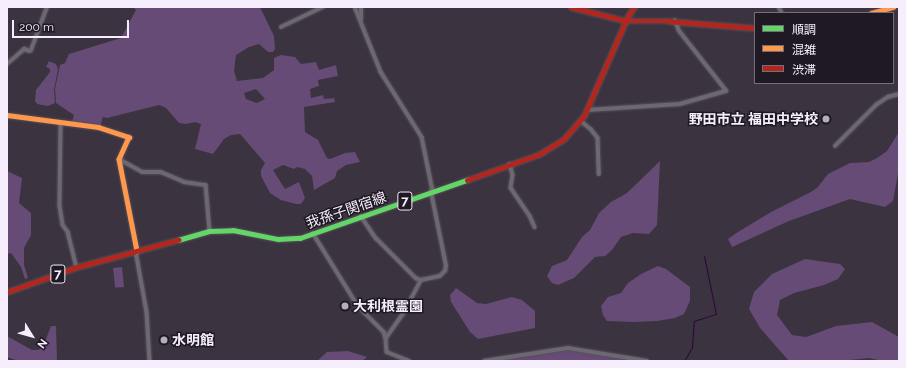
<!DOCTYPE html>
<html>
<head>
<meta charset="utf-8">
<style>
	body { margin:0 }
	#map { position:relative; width:906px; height:368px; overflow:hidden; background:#3b333f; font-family:Raleway,"Noto Sans JP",sans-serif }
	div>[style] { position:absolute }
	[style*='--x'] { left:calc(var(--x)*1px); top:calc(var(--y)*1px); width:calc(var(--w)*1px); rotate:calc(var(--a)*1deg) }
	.green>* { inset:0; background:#654b75; transform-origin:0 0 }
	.stream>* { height:1px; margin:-0.5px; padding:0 0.5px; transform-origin:0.5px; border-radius:0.5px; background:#2c053e }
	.roads { filter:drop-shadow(0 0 1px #554f59) drop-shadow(0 0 1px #554f59) }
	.street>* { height:3.5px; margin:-1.75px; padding:0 1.75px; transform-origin:1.75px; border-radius:1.75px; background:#6c6770 }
	.fast>* { height:4.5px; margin:-2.25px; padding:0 2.25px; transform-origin:2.25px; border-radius:2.25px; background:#63d668 }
	.slow>* { height:4.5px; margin:-2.25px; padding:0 2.25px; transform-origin:2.25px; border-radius:2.25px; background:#ff974d }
	.jam>* { height:4.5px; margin:-2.25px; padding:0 2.25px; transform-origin:2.25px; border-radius:2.25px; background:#b3261e }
	.dots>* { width:11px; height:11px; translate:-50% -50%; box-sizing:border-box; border:2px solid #1f1923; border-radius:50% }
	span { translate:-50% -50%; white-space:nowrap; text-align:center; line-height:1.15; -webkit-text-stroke:3px #1f1923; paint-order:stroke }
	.shield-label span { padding:1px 3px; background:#1f1923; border:1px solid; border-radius:3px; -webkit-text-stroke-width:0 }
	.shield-label { font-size:13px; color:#f7eefd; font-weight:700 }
	.poi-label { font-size:14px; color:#f7eefd; font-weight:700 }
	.right { translate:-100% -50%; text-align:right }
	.left { translate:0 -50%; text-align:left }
	.street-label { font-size:14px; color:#f7eefd }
	.frame { position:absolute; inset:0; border:8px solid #f7eefd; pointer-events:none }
	.legend { position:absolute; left:754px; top:12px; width:140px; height:72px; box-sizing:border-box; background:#1f1923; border:1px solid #756e7a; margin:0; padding:5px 7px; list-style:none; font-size:12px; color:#f7eefd }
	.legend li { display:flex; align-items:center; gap:8px; height:20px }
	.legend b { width:20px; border:1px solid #756e7a }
	.north { position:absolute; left:12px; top:316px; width:40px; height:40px; -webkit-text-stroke:3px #1f1923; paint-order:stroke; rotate:127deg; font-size:11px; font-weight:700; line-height:16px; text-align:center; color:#f7eefd }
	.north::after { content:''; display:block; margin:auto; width:14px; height:18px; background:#f7eefd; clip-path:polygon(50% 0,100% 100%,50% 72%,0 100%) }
	.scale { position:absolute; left:12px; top:20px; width:117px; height:18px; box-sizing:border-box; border:2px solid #f7eefd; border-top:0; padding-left:5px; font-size:12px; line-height:14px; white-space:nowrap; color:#f7eefd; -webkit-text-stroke:3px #1f1923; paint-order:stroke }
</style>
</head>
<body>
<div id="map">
	<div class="green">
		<i style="clip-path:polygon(evenodd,133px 7px,260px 7px,274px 36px,275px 49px,273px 52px,268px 52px,259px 44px,249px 47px,236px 55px,234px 71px,237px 81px,263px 78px,274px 70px,274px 58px,281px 55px,295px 57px,301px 64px,316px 62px,319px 70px,336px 65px,338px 76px,318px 80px,319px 86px,310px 89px,311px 98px,323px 95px,324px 99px,334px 98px,335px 102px,304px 107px,305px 132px,318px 140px,327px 158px,330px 159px,345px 153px,355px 152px,360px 162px,346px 165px,337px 171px,335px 178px,314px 190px,312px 176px,305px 169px,297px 167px,294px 169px,283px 165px,273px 170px,285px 189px,299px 182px,305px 198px,301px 204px,296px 204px,281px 200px,270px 193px,261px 176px,261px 170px,265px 163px,240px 134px,231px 135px,224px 139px,213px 154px,195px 149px,201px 124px,195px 122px,186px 124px,179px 123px,166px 108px,159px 105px,107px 118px,103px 117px,100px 127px,72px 122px,74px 115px,56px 103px,55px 89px,60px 65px,65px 63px,69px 54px,121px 38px,136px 10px,133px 7px,256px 89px,265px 99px,257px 103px,246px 99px,244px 93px,256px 89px)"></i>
		<i style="clip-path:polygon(49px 61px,56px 64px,58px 69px,54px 90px,55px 103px,48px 106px,37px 104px,35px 101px,36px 90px,50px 72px,50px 69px,46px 67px)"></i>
		<i style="clip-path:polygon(899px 132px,899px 168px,893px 201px,885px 207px,850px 199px,789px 221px,732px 247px,728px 239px,738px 232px,771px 212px,809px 193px,817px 188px,828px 174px,850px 163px,869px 162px,877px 158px,887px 151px)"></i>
		<i style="clip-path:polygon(660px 161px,657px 225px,649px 234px,633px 233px,621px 237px,612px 250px,605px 256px,595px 257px,574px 278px,558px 285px,552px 283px,547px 276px,552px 266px,567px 260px,582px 237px,590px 230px,599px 213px,611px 202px,627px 193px)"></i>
		<i style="clip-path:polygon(7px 171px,22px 178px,19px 203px,31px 213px,31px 235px,24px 248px,24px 265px,28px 278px,25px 279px,21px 267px,11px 253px,7px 254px)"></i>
		<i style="clip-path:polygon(805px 259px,840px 264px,845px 269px,838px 279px,824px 285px,794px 293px,780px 300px,777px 315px,792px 335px,806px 337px,836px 326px,872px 322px,899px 337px,899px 361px,882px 361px,869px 358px,840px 361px,789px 361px,760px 328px,749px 309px,754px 292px,772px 274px)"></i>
		<i style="clip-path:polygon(658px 266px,666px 269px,690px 287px,690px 301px,684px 314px,675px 318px,657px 321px,634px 322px,607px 321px,603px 315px,601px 306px,608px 297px,621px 293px,628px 283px,641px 274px)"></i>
		<i style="left:122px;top:267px;width:20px;height:9px;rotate:84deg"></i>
		<i style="clip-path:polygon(456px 288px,477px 303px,486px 304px,512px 297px,522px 300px,535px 311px,535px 328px,478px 339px,470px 332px,451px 302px,450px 295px)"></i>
		<i style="clip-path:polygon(51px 326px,56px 326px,57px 361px,18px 361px,7px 357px,7px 336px,32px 350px,38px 350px,43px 347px)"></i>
		<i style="clip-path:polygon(571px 350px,636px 361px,498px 361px,551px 352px)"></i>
		<i style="clip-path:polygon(348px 351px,367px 357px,362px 361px,317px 361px,327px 352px)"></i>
	</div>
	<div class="stream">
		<i style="--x:684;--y:361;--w:16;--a:-60"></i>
		<i style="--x:692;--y:347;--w:26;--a:-86"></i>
		<i style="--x:694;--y:321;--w:23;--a:-18"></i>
		<i style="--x:716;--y:314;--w:59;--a:-101.7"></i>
	</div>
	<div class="roads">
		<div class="street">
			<i style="--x:355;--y:7;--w:70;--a:68.2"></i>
			<i style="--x:381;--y:72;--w:77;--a:57.8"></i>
			<i style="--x:422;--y:137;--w:55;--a:78.5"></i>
			<i style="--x:779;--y:7;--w:7;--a:63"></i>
			<i style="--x:361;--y:20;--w:13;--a:-90"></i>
			<i style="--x:281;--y:27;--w:47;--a:-25.5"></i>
			<i style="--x:7;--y:64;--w:23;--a:-41"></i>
			<i style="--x:24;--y:49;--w:6;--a:18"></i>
			<i style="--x:30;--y:51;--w:1;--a:-45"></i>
			<i style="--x:31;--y:50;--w:46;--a:-69.6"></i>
			<i style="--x:587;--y:110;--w:93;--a:-3.7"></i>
			<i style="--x:680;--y:104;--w:48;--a:-15.8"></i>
			<i style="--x:726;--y:91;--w:76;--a:-128.1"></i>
			<i style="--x:679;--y:31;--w:11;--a:-112"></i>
			<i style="--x:581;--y:121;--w:13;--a:39"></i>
			<i style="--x:591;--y:129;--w:11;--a:52"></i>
			<i style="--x:598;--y:138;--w:36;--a:88"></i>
			<i style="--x:61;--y:123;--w:83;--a:90.7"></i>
			<i style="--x:60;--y:206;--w:19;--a:81"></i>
			<i style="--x:63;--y:225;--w:9;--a:54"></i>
			<i style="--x:68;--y:232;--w:36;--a:76"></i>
			<i style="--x:835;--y:146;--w:58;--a:-45"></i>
			<i style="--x:876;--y:105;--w:14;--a:-34"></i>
			<i style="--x:888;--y:97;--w:11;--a:-15"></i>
			<i style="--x:119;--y:159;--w:26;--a:29"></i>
			<i style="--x:142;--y:172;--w:19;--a:0"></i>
			<i style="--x:161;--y:172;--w:25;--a:23"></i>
			<i style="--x:184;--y:182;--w:22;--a:8"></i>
			<i style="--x:206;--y:185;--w:46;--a:85"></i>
			<i style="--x:510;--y:164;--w:11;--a:75"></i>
			<i style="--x:513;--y:175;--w:13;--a:99"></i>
			<i style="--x:511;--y:188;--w:34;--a:56"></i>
			<i style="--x:530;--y:216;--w:12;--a:66"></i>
			<i style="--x:361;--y:216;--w:27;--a:56"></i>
			<i style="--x:376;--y:238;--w:57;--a:45"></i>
			<i style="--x:416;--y:278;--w:5;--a:22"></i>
			<i style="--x:421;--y:280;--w:19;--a:-12"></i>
			<i style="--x:440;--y:276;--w:7;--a:-45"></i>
			<i style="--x:445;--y:271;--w:5;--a:-79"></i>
			<i style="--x:446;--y:266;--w:76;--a:-101.5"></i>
			<i style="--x:313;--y:233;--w:86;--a:58.3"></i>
			<i style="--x:358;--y:306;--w:37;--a:45"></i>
			<i style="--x:384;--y:332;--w:6;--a:72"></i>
			<i style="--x:386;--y:338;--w:14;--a:86"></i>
			<i style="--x:387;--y:352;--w:24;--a:22"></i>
			<i style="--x:136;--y:251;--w:62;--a:79.8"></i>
			<i style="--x:147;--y:312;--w:49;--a:86.5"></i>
			<i style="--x:386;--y:338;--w:32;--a:-55"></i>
			<i style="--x:404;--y:312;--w:36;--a:-62"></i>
			<i style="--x:484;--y:361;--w:85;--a:-8.8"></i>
			<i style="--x:568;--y:348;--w:80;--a:9.3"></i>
		</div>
		<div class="fast">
			<i style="--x:178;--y:240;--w:33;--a:-16"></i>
			<i style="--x:210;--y:231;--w:23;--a:-2"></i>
			<i style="--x:233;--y:230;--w:46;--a:11.3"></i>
			<i style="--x:278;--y:239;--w:22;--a:-3"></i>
			<i style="--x:300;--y:238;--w:177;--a:-19.2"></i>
		</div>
		<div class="slow">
			<i style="--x:871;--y:13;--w:23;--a:-15"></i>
			<i style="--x:7;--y:115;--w:92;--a:7.5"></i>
			<i style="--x:98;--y:127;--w:33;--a:18"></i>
			<i style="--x:129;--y:137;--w:24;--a:114"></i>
			<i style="--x:119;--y:159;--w:94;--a:78.9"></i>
		</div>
		<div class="jam">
			<i style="--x:571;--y:7;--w:57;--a:14.3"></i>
			<i style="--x:626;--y:21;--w:42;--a:0"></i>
			<i style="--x:668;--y:21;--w:87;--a:4.6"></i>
			<i style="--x:467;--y:180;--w:77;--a:-19.6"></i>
			<i style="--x:540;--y:154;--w:28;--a:-32"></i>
			<i style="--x:564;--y:139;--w:30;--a:-49"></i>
			<i style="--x:584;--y:116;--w:109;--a:-66.3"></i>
			<i style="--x:628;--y:16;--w:11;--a:-56"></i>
			<i style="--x:7;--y:292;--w:74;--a:-19.7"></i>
			<i style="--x:77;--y:267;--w:105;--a:-15"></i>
		</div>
	</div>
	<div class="dots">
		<i style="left:826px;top:119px;background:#b5adba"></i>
		<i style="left:345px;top:306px;background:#b5adba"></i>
		<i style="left:164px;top:340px;background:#b5adba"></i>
	</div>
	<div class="shield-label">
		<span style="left:405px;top:201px">7</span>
		<span style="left:58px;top:274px">7</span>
	</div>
	<div class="poi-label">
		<span class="right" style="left:818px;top:119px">野田市立 福田中学校</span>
		<span class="left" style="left:353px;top:306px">大利根霊園</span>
		<span class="left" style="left:172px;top:340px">水明館</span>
	</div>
	<div class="street-label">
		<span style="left:346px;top:210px;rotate:-19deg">我孫子関宿線</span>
	</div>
	<div class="frame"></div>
	<ul class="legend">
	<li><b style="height:5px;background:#63d668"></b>順調</li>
	<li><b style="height:5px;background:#ff974d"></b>混雑</li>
	<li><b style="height:5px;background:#b3261e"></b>渋滞</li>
	</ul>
	<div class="north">N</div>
	<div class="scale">200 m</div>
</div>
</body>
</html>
